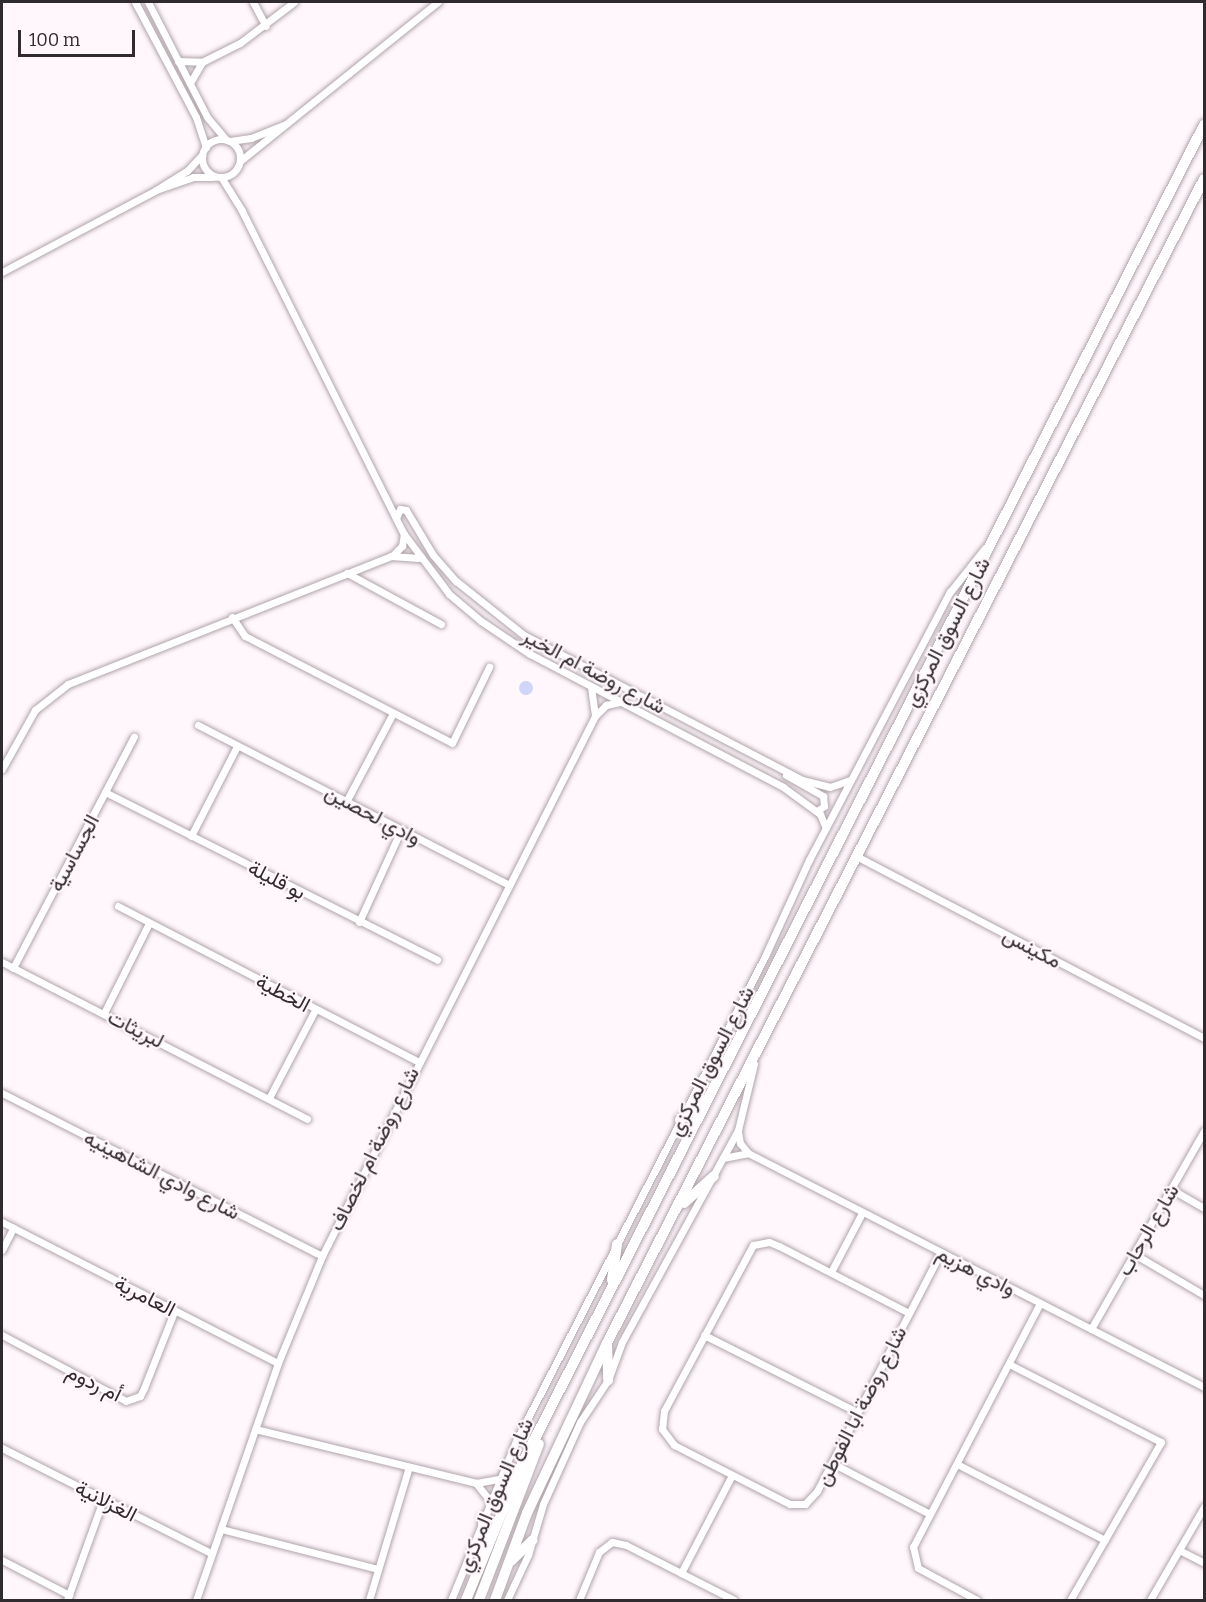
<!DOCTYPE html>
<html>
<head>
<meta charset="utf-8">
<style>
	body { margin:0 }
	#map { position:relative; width:1206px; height:1602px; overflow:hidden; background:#fff7fc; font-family:Bitter,Vazirmatn,serif }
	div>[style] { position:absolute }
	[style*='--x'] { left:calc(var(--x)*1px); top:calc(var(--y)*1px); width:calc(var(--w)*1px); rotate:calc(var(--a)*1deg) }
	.water>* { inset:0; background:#cfd6f9 }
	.round { border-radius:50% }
	.roads { filter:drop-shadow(0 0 2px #b0a4ab) drop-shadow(0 0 2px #b0a4ab) }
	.minor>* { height:7px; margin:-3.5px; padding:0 3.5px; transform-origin:3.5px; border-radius:3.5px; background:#fff }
	.minor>.ring { margin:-3.5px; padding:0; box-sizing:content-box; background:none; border:7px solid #fff; border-radius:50% }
	.secondary>* { height:10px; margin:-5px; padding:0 5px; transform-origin:5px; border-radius:5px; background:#fff }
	span { translate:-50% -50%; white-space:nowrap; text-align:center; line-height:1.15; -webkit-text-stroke:4.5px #fff7fc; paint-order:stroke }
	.street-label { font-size:21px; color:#302b2e }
	.frame { position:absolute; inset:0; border:3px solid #302b2e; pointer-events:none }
	.scale { position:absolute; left:18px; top:30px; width:117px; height:27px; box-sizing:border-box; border:3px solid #302b2e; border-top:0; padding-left:8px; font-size:18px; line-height:21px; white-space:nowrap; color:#302b2e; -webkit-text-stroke:4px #fff7fc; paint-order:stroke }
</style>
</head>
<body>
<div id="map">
	<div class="water">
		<i class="round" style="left:519px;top:681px;width:14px;height:14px"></i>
	</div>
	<div class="roads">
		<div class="minor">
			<i style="--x:135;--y:2;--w:130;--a:62.1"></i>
			<i style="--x:196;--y:117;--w:32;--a:72"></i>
			<i style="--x:148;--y:2;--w:129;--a:62.8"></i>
			<i style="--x:207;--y:117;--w:30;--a:50"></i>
			<i style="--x:253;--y:2;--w:27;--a:62"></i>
			<i style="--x:178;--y:61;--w:24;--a:2"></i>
			<i style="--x:202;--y:62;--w:42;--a:-26.6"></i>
			<i style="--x:240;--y:43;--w:68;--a:-37.2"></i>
			<i style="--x:190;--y:83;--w:24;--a:-60"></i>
			<i class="ring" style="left:202px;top:139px;width:31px;height:31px"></i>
			<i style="--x:230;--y:141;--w:21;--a:-8"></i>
			<i style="--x:251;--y:138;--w:37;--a:-22"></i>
			<i style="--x:240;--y:161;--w:254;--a:-38.8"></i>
			<i style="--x:221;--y:177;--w:40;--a:58"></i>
			<i style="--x:242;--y:211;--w:361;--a:63.4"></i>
			<i style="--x:404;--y:534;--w:75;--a:53.1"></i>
			<i style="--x:449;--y:594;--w:42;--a:40.2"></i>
			<i style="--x:481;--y:621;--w:59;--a:34"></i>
			<i style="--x:530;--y:654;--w:286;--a:27.7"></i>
			<i style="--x:783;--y:787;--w:46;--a:36.1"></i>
			<i style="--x:820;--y:814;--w:15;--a:67"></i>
			<i style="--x:156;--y:190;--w:39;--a:-19"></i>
			<i style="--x:193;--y:177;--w:20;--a:0"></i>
			<i style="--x:2;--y:272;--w:174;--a:-28"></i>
			<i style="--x:156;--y:190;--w:36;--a:-32"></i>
			<i style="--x:187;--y:171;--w:22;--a:-47"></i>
			<i style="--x:396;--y:518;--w:10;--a:-66"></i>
			<i style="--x:400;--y:509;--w:6;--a:9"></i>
			<i style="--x:406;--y:510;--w:52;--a:59"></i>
			<i style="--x:433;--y:555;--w:35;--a:49"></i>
			<i style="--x:456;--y:581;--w:87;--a:38.5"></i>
			<i style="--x:524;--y:635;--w:314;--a:27.5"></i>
			<i style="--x:802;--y:780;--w:29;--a:14"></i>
			<i style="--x:830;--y:787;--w:21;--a:-19"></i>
			<i style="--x:393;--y:555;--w:13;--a:-45"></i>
			<i style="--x:402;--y:546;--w:12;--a:-81"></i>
			<i style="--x:347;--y:573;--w:107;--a:28.5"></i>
			<i style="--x:232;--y:617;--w:23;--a:56"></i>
			<i style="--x:245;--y:636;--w:233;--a:27.3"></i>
			<i style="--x:452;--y:743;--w:85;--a:-64"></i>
			<i style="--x:591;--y:687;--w:27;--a:82"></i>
			<i style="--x:198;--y:725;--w:348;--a:27.2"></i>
			<i style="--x:2;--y:769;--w:68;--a:-60.8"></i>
			<i style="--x:35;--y:710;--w:42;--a:-38.2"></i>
			<i style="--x:68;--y:684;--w:347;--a:-21.6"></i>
			<i style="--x:391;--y:556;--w:28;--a:4"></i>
			<i style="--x:786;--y:775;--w:43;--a:29.6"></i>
			<i style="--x:823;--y:796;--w:10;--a:84"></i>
			<i style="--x:824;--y:806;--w:9;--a:144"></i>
			<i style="--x:105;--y:792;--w:372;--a:26.8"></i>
			<i style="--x:347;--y:800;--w:98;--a:-62.1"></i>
			<i style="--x:191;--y:836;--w:101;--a:-62.9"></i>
			<i style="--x:858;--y:857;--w:390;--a:27.6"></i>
			<i style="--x:118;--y:906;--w:337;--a:27.4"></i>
			<i style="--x:359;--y:922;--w:101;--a:-65.5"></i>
			<i style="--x:2;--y:962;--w:343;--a:27.2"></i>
			<i style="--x:13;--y:968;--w:261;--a:-62.4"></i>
			<i style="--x:104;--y:1013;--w:101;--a:-63.4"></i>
			<i style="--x:2;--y:1093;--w:359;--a:27"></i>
			<i style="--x:269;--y:1098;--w:99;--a:-62.4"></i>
			<i style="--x:738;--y:1131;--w:12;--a:81"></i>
			<i style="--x:740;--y:1143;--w:13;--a:51"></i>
			<i style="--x:748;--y:1153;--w:513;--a:27.16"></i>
			<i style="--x:723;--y:1158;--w:25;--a:-11"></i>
			<i style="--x:1171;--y:1189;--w:38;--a:30"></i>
			<i style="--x:2;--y:1222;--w:310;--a:27.1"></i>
			<i style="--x:2;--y:1250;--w:25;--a:-63"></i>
			<i style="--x:1134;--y:1254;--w:81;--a:30.4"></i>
			<i style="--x:831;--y:1272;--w:67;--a:-62.3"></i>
			<i style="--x:909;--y:1313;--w:146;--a:-152.7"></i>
			<i style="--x:779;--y:1246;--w:11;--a:-158"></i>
			<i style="--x:769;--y:1242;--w:16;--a:169"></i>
			<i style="--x:753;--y:1245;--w:188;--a:118.2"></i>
			<i style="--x:664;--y:1411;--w:18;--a:96"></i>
			<i style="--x:662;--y:1429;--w:20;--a:53"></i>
			<i style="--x:674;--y:1445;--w:130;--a:27"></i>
			<i style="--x:790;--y:1504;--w:15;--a:0"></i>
			<i style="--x:805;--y:1504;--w:18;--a:-47"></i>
			<i style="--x:817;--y:1491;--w:269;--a:-62.6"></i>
			<i style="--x:1091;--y:1329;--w:228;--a:-60.3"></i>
			<i style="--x:2;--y:1335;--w:140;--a:28"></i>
			<i style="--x:126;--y:1401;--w:15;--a:-20"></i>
			<i style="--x:140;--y:1396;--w:9;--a:-63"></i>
			<i style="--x:144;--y:1388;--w:82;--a:-68.5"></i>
			<i style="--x:704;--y:1335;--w:171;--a:26.7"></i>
			<i style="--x:1009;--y:1364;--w:171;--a:27.2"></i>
			<i style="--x:1161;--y:1442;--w:182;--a:119.9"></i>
			<i style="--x:255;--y:1429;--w:228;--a:13.7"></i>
			<i style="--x:476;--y:1483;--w:23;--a:-10"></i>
			<i style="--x:2;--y:1448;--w:234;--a:26.7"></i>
			<i style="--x:832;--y:1463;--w:110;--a:27.5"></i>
			<i style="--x:957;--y:1464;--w:166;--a:27.2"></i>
			<i style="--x:476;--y:1483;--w:23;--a:52"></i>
			<i style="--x:221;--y:1529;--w:162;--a:14.3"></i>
			<i style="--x:1179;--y:1550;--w:28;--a:27"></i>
			<i style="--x:2;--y:1560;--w:76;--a:27.6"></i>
			<i style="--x:681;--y:1573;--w:110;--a:-62.5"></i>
			<i style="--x:67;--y:1600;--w:106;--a:-70.2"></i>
			<i style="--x:196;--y:1600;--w:251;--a:-70.9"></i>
			<i style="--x:278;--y:1363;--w:116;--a:-67.6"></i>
			<i style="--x:322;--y:1256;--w:605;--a:-63.18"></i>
			<i style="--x:595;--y:716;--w:16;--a:-45"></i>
			<i style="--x:606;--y:705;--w:14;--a:-12"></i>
			<i style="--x:369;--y:1600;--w:139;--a:-73.3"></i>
			<i style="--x:451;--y:1600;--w:172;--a:-67.8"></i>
			<i style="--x:516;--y:1441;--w:545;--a:-62.82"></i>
			<i style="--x:765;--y:956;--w:106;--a:-65.4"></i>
			<i style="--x:809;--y:860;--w:303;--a:-62.3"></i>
			<i style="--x:950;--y:592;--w:56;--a:-51.5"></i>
			<i style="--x:507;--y:1600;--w:50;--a:-65"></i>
			<i style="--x:528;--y:1555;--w:53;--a:-73.6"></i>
			<i style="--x:543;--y:1504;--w:90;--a:-65.7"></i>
			<i style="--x:580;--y:1422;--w:50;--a:-56.3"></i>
			<i style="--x:608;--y:1380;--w:40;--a:-69.8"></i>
			<i style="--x:622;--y:1342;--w:242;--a:-61.3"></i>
			<i style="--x:738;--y:1130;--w:68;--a:-76.4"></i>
			<i style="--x:579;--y:1600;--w:52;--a:-67.4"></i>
			<i style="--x:599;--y:1552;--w:16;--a:-38"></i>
			<i style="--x:612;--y:1542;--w:14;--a:12"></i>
			<i style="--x:626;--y:1545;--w:121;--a:27"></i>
			<i style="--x:977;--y:1600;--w:67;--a:-151.5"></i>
			<i style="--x:918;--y:1568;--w:22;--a:-103"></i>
			<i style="--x:913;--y:1547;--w:275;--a:-62.5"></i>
			<i style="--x:1150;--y:1600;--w:108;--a:-59.9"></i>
		</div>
		<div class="secondary">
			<i style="--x:680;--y:1120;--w:32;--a:-39"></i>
			<i style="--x:684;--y:1203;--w:40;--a:-42"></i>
			<i style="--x:612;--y:1280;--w:36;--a:-82"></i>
			<i style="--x:607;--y:1344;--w:36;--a:88"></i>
			<i style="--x:483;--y:1518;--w:30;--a:88"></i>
			<i style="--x:511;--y:1561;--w:30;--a:-44"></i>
			<i style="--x:466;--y:1600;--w:147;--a:-67.6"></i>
			<i style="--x:522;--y:1464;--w:1503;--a:-63.01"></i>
			<i style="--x:479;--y:1600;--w:167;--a:-69"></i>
			<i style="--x:495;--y:1600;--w:93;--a:-69.8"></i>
			<i style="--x:527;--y:1513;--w:188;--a:-64.8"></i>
			<i style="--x:607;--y:1343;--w:1308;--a:-62.85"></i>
		</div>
	</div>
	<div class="street-label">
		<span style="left:947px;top:632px;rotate:-63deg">شارع السوق المركزي</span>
		<span style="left:594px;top:671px;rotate:28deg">شارع روضة ام الخير</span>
		<span style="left:373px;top:815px;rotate:28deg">وادي لحصين</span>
		<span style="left:74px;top:853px;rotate:-62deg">الجساسية</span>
		<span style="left:277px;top:880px;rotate:27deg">بو قليلة</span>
		<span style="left:1032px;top:948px;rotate:28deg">مكينس</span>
		<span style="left:283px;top:993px;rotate:28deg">الخطية</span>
		<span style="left:136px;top:1029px;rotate:27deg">لبريثات</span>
		<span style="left:711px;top:1061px;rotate:-63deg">شارع السوق المركزي</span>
		<span style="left:374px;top:1149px;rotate:-64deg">شارع روضة ام لخصاف</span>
		<span style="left:162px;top:1175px;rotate:27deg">شارع وادي الشاهينيه</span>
		<span style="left:1148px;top:1230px;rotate:-60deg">شارع الرحاب</span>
		<span style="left:976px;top:1271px;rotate:27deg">وادي هزيم</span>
		<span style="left:145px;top:1296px;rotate:27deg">العامرية</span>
		<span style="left:94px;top:1383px;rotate:26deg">أم ردوم</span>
		<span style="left:861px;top:1406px;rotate:-63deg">شارع روضة ابا الفوطن</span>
		<span style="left:495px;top:1495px;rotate:-67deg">شارع السوق المركزي</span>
		<span style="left:106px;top:1501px;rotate:27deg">الغزلانية</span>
	</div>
	<div class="frame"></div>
	<div class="scale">100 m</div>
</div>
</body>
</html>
